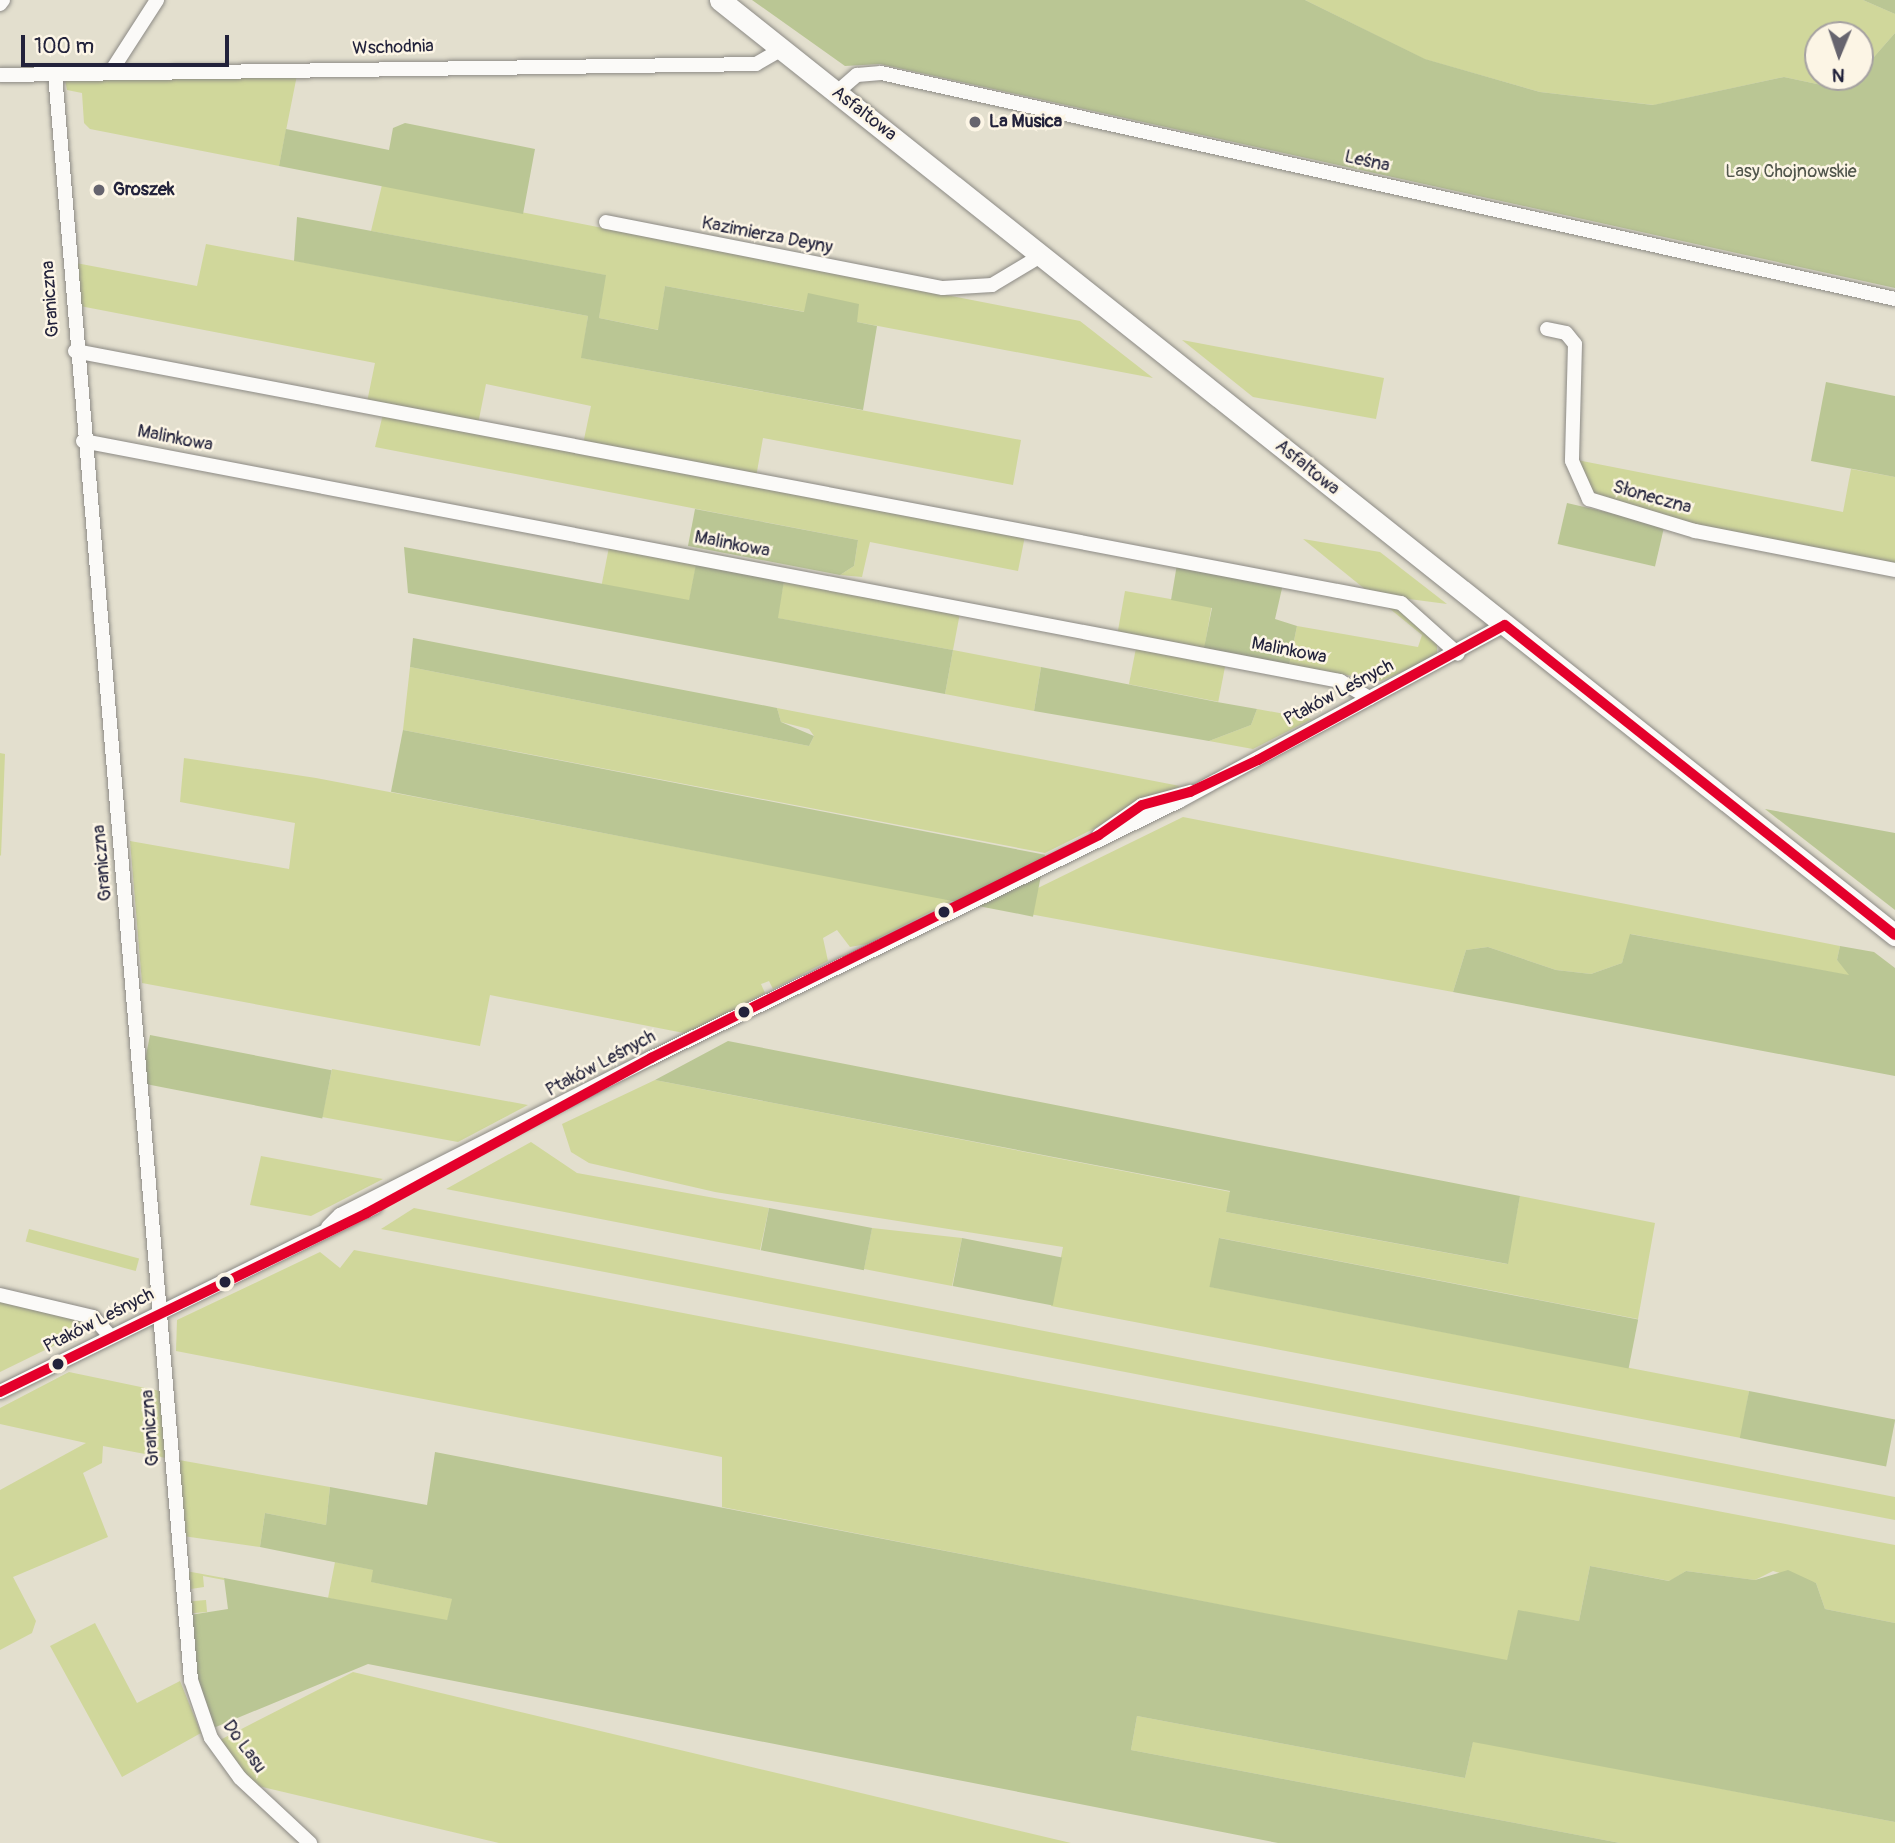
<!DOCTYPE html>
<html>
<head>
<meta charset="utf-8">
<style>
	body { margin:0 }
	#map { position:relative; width:1895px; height:1843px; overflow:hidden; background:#e3dfce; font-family:Pangolin,sans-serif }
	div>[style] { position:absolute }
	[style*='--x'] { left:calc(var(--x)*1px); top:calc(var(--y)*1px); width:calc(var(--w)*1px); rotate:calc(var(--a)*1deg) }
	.green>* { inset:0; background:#d0d79b; transform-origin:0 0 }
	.forest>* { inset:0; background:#bac694; transform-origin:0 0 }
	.roads { filter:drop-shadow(0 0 2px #8c8a85) drop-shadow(0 0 2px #8c8a85) }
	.street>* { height:14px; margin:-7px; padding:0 7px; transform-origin:7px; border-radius:7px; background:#fbfaf8 }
	.primary>* { height:21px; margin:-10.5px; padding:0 10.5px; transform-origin:10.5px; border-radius:10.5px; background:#fbfaf8 }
	.bus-1>* { height:10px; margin:-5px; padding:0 5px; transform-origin:5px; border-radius:5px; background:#e4002b }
	.dots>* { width:19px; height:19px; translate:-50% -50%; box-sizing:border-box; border:4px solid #fcf5e5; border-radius:50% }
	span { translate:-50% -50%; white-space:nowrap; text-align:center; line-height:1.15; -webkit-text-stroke:5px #fcf5e5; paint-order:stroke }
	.street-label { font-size:18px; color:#22223b }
	.poi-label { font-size:18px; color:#22223b; font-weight:700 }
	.left { translate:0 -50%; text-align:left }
	.park-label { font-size:18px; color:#51564c }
	.north { position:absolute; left:1804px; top:21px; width:70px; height:70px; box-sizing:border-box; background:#fcf5e5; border:2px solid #a5a1a1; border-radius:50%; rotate:182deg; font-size:19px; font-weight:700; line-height:28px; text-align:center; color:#22223b }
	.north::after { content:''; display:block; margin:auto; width:24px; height:32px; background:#66646e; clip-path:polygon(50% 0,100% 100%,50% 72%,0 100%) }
	.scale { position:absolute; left:21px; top:35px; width:208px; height:32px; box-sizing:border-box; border:4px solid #22223b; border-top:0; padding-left:9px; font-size:21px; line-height:24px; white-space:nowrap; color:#22223b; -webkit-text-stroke:5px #fcf5e5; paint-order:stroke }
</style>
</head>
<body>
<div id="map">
	<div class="green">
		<i style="clip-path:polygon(1305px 0,1863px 0,1895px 14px,1895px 33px,1860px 73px,1860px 35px,1818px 35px,1818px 77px,1856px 77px,1845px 90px,1784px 77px,1654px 105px,1540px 92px,1424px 59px)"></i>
		<i style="clip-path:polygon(297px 75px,279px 166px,90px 129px,84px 123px,82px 93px,67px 90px,65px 80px)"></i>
		<i style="clip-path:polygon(382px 185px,1080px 321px,1153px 378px,857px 322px,809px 294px,805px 312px,665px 286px,659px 330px,599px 318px,605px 275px,371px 231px)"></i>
		<i style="clip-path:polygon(206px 244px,588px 316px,582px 358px,1021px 440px,1013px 485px,763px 438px,756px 477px,583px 444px,591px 406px,486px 384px,478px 424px,367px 402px,375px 363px,80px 306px,76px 263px,197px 286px)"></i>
		<i style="clip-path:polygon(1182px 340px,1384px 378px,1376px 419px,1253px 397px)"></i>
		<i style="clip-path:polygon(383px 414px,1025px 536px,1018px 571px,870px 542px,862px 577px,840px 575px,854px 566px,858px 540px,375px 447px)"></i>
		<i style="clip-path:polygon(1577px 460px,1843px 512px,1851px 469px,1895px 477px,1895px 565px,1681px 524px,1599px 499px,1586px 487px)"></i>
		<i style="clip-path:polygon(1303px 539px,1380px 552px,1447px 604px,1371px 594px)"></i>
		<i style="left:609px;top:547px;width:89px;height:38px;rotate:11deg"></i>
		<i style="clip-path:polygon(784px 581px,960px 613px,953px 650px,1041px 667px,1034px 711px,945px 694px,953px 650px,777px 618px)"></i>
		<i style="left:1125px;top:591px;width:88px;height:42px;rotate:10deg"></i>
		<i style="clip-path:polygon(1384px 604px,1398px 606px,1437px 640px,1437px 657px,1381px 681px,1289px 665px,1297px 626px,1418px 647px,1422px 635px)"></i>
		<i style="left:1136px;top:648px;width:91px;height:37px;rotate:11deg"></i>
		<i style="clip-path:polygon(410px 667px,809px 746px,814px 736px,809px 729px,781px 722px,777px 708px,1180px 786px,1045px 853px,403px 730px)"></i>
		<i style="clip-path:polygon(1257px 709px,1312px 719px,1253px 749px,1209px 741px,1251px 725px)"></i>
		<i style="clip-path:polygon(0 753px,5px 754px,1px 856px,0 855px)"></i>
		<i style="clip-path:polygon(184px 758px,316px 778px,954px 900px,867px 944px,850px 947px,837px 930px,823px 938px,828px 961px,773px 989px,769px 981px,761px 984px,765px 993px,689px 1034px,490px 995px,480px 1046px,142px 983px,130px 841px,289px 869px,295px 823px,180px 802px)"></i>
		<i style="clip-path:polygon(1183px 817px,1840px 946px,1837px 960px,1851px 976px,1631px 934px,1622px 963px,1591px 974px,1556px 970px,1488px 947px,1466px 950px,1453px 992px,997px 908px)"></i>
		<i style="clip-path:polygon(332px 1069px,528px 1105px,458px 1142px,322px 1117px)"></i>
		<i style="clip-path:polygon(655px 1080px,1231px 1192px,1226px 1212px,1507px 1264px,1520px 1196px,1655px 1223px,1638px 1319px,1220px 1238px,1211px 1287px,1749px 1391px,1741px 1438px,1051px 1306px,1063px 1247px,715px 1192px,589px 1163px,571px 1152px,562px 1124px)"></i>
		<i style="clip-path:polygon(531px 1142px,577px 1173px,769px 1208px,760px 1250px,446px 1189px)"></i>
		<i style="clip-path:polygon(261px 1156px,383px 1179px,311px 1216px,250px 1205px)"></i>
		<i style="clip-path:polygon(414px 1208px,1895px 1497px,1895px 1520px,381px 1229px)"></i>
		<i style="clip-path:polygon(872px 1228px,962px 1238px,952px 1286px,864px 1269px)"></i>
		<i style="left:29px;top:1229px;width:114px;height:13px;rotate:15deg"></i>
		<i style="clip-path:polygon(354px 1250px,1895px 1545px,1895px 1623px,1825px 1609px,1816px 1583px,1773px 1571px,1755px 1580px,1686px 1571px,1670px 1581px,1590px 1566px,1579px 1621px,1519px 1611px,1507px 1661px,722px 1507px,722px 1457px,176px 1351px,177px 1320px,320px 1252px,340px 1268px)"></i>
		<i style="clip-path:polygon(0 1300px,88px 1321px,86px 1330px,0 1372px)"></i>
		<i style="clip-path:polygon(69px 1372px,160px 1391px,166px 1458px,103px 1446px,102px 1463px,83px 1473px,108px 1537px,13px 1577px,36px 1621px,32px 1633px,0 1650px,0 1490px,86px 1443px,0 1424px,0 1408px)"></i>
		<i style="clip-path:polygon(179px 1460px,330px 1487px,326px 1525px,265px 1513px,260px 1547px,183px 1536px)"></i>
		<i style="clip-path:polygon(335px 1562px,374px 1570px,372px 1582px,453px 1599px,447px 1621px,328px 1598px)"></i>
		<i style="clip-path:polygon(186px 1571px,224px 1578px,224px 1580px,203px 1576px,204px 1587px,191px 1589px)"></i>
		<i style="left:206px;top:1600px;width:12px;height:18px;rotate:85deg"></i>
		<i style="clip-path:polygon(95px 1623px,137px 1703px,180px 1681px,201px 1733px,122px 1777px,50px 1646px)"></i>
		<i style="clip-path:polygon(353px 1672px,1071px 1843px,499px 1843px,254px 1785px,220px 1740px)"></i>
		<i style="clip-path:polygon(1137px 1716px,1465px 1778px,1473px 1741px,1895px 1822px,1895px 1843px,1620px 1843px,1131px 1750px)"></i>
	</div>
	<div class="forest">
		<i style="clip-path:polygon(752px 0,1305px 0,1425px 59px,1540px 92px,1653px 105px,1784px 77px,1845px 90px,1895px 33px,1895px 288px,880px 64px,845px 66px)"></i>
		<i style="clip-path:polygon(1863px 0,1895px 0,1895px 14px)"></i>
		<i style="clip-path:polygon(405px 123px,535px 149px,523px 214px,279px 166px,286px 129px,389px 150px,393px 128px)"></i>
		<i style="clip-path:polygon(297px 217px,606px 275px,599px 318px,658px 330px,665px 286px,804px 312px,808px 293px,859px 304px,857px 322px,877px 326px,863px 410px,581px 358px,588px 316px,294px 261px)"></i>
		<i style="clip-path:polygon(1826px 382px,1895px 396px,1895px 477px,1811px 461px)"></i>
		<i style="left:1567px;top:503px;width:100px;height:42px;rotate:13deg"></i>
		<i style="clip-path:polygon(695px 509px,858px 540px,854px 566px,840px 575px,688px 546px)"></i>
		<i style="clip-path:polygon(404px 547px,689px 600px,696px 564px,784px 581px,778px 618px,953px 650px,945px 694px,408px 593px)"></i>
		<i style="clip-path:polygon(1177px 564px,1283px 584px,1275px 619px,1297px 626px,1289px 665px,1204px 648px,1212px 608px,1171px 600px)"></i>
		<i style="clip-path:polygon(413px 638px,777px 708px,781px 722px,814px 736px,809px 746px,410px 667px)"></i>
		<i style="clip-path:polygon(1041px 667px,1217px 702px,1257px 709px,1251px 725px,1209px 741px,1034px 711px)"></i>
		<i style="left:403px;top:730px;width:654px;height:63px;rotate:11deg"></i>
		<i style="clip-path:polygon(1765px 809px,1895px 833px,1895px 910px)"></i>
		<i style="clip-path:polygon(1630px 934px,1849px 975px,1837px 960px,1840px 946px,1874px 952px,1895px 968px,1895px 1076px,1453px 992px,1466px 950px,1488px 947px,1556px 970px,1591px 974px,1622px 963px)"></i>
		<i style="left:150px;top:1035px;width:185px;height:49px;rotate:11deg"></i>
		<i style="clip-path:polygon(728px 1041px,1520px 1196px,1508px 1264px,1226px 1212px,1230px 1191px,655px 1080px)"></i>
		<i style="left:769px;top:1208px;width:105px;height:43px;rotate:11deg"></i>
		<i style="left:962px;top:1238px;width:102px;height:49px;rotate:11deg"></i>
		<i style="left:1219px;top:1238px;width:427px;height:50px;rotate:11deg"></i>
		<i style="left:1749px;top:1391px;width:149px;height:48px;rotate:11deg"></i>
		<i style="clip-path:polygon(435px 1452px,1507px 1660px,1518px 1610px,1579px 1621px,1590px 1566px,1669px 1581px,1686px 1571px,1755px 1580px,1788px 1570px,1816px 1583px,1825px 1609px,1895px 1623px,1895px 1822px,1473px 1742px,1465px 1778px,1137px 1716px,1131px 1750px,1620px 1843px,1278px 1843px,368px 1664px,211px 1729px,198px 1692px,190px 1615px,228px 1609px,224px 1578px,447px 1620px,452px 1599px,371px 1582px,373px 1570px,260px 1547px,265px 1513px,326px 1525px,330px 1487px,427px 1505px)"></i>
	</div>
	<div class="roads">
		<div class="street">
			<i style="--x:0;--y:4;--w:5;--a:-53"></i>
			<i style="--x:110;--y:73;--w:87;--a:-57.2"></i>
			<i style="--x:55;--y:74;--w:1612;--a:85.16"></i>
			<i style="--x:191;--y:1680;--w:61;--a:71"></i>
			<i style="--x:211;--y:1738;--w:49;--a:54.1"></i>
			<i style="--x:240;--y:1778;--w:96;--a:42.9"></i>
			<i style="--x:0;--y:75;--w:756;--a:-0.83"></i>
			<i style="--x:756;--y:64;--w:30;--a:-30"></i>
			<i style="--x:836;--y:93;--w:28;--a:-41"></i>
			<i style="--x:857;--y:75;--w:24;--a:-5"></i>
			<i style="--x:881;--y:73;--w:1039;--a:12.56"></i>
			<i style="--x:606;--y:222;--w:343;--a:11.1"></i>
			<i style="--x:943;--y:288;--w:49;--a:-3.5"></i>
			<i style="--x:992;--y:285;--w:58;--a:-31"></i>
			<i style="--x:1547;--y:329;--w:19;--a:12"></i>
			<i style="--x:1566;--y:333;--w:14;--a:51"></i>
			<i style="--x:1575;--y:344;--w:117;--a:91.5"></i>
			<i style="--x:1572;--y:461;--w:42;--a:65.9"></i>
			<i style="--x:1589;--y:499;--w:111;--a:16.8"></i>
			<i style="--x:1695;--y:531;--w:204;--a:11"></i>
			<i style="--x:75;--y:351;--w:1350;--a:10.76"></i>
			<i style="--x:1401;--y:603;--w:76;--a:41.8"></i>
			<i style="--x:83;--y:441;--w:1280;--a:10.81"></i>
			<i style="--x:1340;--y:681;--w:34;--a:30"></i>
			<i style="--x:1099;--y:835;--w:52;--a:-34.9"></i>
			<i style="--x:1142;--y:805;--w:50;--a:-15.2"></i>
			<i style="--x:328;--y:1227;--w:17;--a:-45"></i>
			<i style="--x:340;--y:1215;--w:348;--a:-26.8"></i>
			<i style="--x:651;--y:1058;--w:587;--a:-25.95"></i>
			<i style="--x:1179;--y:801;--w:370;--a:-28.4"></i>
			<i style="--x:0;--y:1295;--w:96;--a:13.3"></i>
			<i style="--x:93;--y:1317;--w:25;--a:48"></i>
			<i style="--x:0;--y:1392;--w:419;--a:-26.3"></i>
		</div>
		<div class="primary">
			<i style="--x:720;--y:0;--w:1502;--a:38.51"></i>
		</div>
	</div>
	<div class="bus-1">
		<i style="--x:1505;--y:625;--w:498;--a:38.5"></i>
		<i style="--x:0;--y:1392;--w:408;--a:-26"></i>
		<i style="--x:367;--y:1213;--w:324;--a:-28.6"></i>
		<i style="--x:651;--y:1058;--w:500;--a:-26.46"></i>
		<i style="--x:1099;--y:835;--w:52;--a:-34.9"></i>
		<i style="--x:1142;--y:805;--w:50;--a:-15.2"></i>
		<i style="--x:1190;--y:792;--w:75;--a:-25.2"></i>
		<i style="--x:1258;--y:760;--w:281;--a:-28.7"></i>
	</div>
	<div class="dots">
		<i style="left:975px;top:122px;background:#66646e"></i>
		<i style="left:99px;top:190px;background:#66646e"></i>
		<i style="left:944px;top:912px;background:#22223b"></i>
		<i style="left:744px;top:1012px;background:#22223b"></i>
		<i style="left:225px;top:1282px;background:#22223b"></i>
		<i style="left:58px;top:1364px;background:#22223b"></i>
	</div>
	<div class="street-label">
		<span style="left:393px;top:48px;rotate:-2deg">Wschodnia</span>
		<span style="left:864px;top:114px;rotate:38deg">Asfaltowa</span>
		<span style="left:1367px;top:162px;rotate:13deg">Leśna</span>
		<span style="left:767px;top:236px;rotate:11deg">Kazimierza Deyny</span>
		<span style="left:51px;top:299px;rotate:-94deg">Graniczna</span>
		<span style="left:175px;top:439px;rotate:11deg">Malinkowa</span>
		<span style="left:1307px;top:468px;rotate:39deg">Asfaltowa</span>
		<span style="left:1652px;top:498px;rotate:16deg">Słoneczna</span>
		<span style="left:732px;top:545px;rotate:11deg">Malinkowa</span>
		<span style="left:1289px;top:651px;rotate:11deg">Malinkowa</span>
		<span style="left:1339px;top:693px;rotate:-28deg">Ptaków Leśnych</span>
		<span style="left:103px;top:863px;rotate:-95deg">Graniczna</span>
		<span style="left:601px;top:1064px;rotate:-28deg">Ptaków Leśnych</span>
		<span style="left:99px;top:1321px;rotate:-27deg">Ptaków Leśnych</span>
		<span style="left:151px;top:1428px;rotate:-94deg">Graniczna</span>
		<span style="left:244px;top:1747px;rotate:54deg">Do Lasu</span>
	</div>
	<div class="poi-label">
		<span class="left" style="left:989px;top:122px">La Musica</span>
		<span class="left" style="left:113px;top:190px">Groszek</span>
	</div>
	<div class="park-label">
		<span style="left:1791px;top:172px">Lasy Chojnowskie</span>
	</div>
	<div class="north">N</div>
	<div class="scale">100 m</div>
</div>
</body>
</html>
